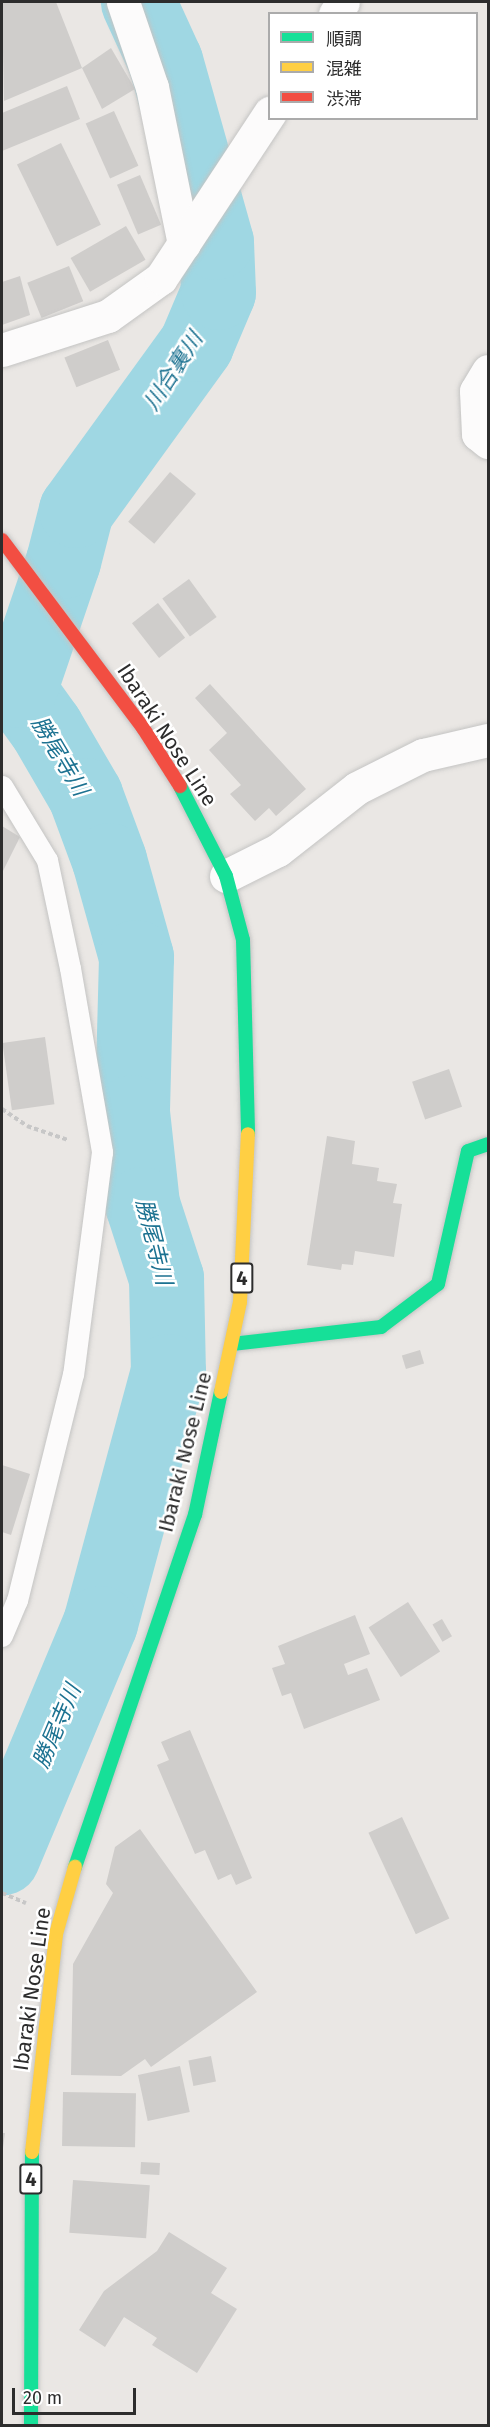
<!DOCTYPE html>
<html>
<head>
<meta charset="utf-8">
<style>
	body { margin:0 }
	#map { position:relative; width:490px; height:2427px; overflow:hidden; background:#eae7e4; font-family:"Fira Sans","Noto Sans JP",sans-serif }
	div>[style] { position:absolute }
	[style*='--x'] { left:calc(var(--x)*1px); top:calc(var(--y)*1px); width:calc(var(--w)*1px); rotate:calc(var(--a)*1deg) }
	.river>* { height:75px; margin:-37.5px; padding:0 37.5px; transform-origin:37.5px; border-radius:37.5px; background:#9fd7e3 }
	.building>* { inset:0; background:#cfcdcb; transform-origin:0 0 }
	.path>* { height:4px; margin-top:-2px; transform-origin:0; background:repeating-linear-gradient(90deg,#c7c7c7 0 4.5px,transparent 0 7.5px) }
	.roads { filter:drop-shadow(0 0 2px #c4c4c3) drop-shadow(0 0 2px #c4c4c3) }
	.lane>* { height:21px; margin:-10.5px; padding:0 10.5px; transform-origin:10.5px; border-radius:10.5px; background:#fcfbfb }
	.street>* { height:33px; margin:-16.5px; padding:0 16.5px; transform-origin:16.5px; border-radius:16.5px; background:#fcfbfb }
	.fast>* { height:14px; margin:-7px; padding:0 7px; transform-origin:7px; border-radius:7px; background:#16e098 }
	.slow>* { height:14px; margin:-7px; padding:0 7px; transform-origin:7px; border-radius:7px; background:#ffcf43 }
	.jam>* { height:14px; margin:-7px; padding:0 7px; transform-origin:7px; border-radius:7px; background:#f24e42 }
	span { translate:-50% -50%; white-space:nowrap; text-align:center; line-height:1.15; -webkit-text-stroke:5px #fff; paint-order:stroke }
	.shield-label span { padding:2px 4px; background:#fff; border:2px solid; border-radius:4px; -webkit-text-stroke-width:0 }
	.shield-label { font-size:20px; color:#2d2d2d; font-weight:700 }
	.street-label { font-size:21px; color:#2d2d2d }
	.water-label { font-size:22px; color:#1c7291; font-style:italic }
	.frame { position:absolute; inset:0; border:3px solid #2d2d2d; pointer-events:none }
	.legend { position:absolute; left:268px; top:12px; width:210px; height:108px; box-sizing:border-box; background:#fff; border:2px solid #ababab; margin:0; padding:8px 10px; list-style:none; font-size:18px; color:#2d2d2d }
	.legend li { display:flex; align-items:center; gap:12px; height:30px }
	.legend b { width:30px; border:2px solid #ababab }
	.scale { position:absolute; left:12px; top:2388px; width:124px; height:27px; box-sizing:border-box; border:3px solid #2d2d2d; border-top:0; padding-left:8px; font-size:18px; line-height:21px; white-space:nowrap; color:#2d2d2d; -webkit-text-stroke:4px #fff; paint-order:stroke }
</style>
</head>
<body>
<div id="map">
	<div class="river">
		<i style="--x:2;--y:667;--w:75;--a:54.2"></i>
		<i style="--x:46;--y:728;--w:78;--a:59.8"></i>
		<i style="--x:85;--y:795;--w:69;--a:69.7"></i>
		<i style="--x:109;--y:860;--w:101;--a:74.4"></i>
		<i style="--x:136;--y:957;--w:155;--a:91.5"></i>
		<i style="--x:132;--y:1112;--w:93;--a:83.8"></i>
		<i style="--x:142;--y:1204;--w:78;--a:72"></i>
		<i style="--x:166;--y:1278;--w:93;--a:88.8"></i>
		<i style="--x:168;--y:1371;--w:261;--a:105.1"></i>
		<i style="--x:100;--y:1623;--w:254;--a:112.7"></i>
		<i style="--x:19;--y:690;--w:136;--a:-71.2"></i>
		<i style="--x:63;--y:561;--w:53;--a:-75.7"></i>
		<i style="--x:76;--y:510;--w:205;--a:-54.1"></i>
		<i style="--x:196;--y:344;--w:56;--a:-67.1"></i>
		<i style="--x:218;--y:292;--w:50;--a:-92.3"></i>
		<i style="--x:216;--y:242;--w:188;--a:-105.7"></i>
		<i style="--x:165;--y:61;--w:65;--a:-114.6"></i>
	</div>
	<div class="building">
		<i style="clip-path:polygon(2px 2px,56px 2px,82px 68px,4px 101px)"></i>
		<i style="clip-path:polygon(111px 48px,135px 89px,102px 109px,82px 68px)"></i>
		<i style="clip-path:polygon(67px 86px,80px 119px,2px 151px,2px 113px)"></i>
		<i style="left:114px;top:111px;width:60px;height:31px;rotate:66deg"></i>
		<i style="left:61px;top:143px;width:91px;height:49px;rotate:64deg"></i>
		<i style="left:140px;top:175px;width:54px;height:25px;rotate:67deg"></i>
		<i style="left:126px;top:226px;width:39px;height:64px;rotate:60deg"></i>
		<i style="left:69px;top:266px;width:38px;height:45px;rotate:68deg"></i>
		<i style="clip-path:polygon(20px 276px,30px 315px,2px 325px,2px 282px)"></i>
		<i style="left:108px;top:340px;width:32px;height:47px;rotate:68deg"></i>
		<i style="left:170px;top:472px;width:34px;height:65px;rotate:40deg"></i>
		<i style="left:189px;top:579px;width:47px;height:33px;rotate:54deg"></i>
		<i style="left:158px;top:603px;width:44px;height:33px;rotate:52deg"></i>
		<i style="clip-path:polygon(210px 684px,306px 789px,276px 816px,269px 808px,255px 821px,230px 794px,241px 785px,209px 750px,227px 733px,195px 698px)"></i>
		<i style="clip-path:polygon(2px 826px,20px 837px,2px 873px)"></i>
		<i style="left:45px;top:1037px;width:68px;height:43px;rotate:82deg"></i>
		<i style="left:449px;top:1069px;width:40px;height:39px;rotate:71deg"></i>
		<i style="clip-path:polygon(327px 1136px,355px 1141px,352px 1164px,379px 1168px,377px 1181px,397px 1184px,393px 1203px,402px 1204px,394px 1257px,355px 1251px,353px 1265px,342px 1264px,341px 1270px,307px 1265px)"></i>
		<i style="left:420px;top:1350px;width:14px;height:19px;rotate:73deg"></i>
		<i style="clip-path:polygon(2px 1465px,30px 1474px,11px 1535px,2px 1532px)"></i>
		<i style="left:408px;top:1602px;width:59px;height:47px;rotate:57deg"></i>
		<i style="clip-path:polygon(355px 1615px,370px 1654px,344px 1664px,348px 1675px,367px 1668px,380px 1700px,304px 1729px,291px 1693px,282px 1696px,272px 1668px,285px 1664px,278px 1646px)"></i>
		<i style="left:442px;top:1619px;width:20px;height:11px;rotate:60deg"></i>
		<i style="clip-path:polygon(190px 1730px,252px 1878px,236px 1885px,231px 1874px,218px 1880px,205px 1850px,195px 1854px,157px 1765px,169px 1760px,161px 1742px)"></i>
		<i style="left:402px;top:1817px;width:112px;height:37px;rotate:65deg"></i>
		<i style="clip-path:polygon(140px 1829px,257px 1992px,151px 2067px,145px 2059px,121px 2076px,71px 2075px,73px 1964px,113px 1893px,106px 1884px,115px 1847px)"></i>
		<i style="left:211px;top:2056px;width:26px;height:23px;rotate:79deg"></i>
		<i style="left:180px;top:2066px;width:47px;height:43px;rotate:78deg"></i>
		<i style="left:63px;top:2092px;width:73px;height:54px;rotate:1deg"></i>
		<i style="clip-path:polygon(2px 2133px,5px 2133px,3px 2148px,2px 2148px)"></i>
		<i style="left:141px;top:2162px;width:19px;height:12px;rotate:3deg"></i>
		<i style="left:73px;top:2180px;width:77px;height:53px;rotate:4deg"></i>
		<i style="clip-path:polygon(169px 2232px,227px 2268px,211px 2293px,237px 2309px,197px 2373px,152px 2345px,157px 2338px,124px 2317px,105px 2347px,79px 2330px,104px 2291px,157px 2251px)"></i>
	</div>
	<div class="path">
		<i style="--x:2;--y:1109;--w:30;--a:34"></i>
		<i style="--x:27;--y:1126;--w:43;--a:18.9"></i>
		<i style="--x:2;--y:1893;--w:26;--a:23"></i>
	</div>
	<div class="roads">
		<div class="lane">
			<i style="--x:2;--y:786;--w:87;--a:58.7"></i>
			<i style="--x:47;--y:860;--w:110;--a:78"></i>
			<i style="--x:70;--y:968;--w:187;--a:80.1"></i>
			<i style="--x:102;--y:1152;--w:224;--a:97.4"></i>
			<i style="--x:73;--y:1374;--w:233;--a:103.9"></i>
			<i style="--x:17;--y:1600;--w:39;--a:113"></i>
		</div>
		<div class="street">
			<i style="--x:123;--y:2;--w:90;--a:71.2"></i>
			<i style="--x:152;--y:87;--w:160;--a:78.5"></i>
			<i style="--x:335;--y:14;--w:14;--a:-56"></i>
			<i style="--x:2;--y:350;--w:111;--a:-17.8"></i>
			<i style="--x:108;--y:316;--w:65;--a:-35.6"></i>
			<i style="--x:161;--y:278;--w:198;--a:-56.6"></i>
			<i style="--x:488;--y:371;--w:23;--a:121"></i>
			<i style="--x:476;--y:391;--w:43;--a:87.3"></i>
			<i style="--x:478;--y:434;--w:13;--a:39"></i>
			<i style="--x:226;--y:876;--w:58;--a:-26.6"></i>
			<i style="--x:278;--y:850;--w:100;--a:-38.1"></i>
			<i style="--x:357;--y:788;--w:74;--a:-26.6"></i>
			<i style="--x:423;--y:755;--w:67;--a:-13"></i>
		</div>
		<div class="fast">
			<i style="--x:180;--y:786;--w:101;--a:62.9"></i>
			<i style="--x:226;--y:876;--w:66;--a:75.1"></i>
			<i style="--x:243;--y:940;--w:194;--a:88.5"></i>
			<i style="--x:232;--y:1344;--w:150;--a:-6.5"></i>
			<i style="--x:381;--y:1327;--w:71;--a:-37"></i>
			<i style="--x:438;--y:1284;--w:136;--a:-77.3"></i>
			<i style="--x:468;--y:1151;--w:21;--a:-19"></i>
			<i style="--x:75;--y:1867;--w:372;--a:-71.2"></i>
			<i style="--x:195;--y:1515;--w:126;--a:-78.1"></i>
			<i style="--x:31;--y:2426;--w:274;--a:-89.8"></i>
		</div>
		<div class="slow">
			<i style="--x:221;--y:1392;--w:92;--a:-78.1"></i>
			<i style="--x:240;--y:1302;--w:168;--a:-87.3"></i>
			<i style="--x:32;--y:2152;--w:219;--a:-83.7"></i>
			<i style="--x:56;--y:1934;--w:70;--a:-74.2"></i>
		</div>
		<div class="jam">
			<i style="--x:2;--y:540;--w:235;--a:53.1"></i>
			<i style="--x:143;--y:728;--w:69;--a:57.5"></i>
		</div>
	</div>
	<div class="shield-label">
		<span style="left:242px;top:1278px">4</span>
		<span style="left:31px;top:2179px">4</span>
	</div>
	<div class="street-label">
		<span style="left:167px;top:735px;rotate:57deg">Ibaraki Nose Line</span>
		<span style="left:185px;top:1452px;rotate:-76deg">Ibaraki Nose Line</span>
		<span style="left:32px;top:1989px;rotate:-82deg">Ibaraki Nose Line</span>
	</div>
	<div class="water-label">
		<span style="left:173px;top:371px;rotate:-57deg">川合裏川</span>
		<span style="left:60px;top:756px;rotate:59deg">勝尾寺川</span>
		<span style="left:154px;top:1242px;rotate:76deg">勝尾寺川</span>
		<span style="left:57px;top:1726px;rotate:-67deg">勝尾寺川</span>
	</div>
	<div class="frame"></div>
	<ul class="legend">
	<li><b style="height:8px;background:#16e098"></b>順調</li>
	<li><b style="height:8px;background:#ffcf43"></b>混雑</li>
	<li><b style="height:8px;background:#f24e42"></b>渋滞</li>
	</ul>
	<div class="scale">20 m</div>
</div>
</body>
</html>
